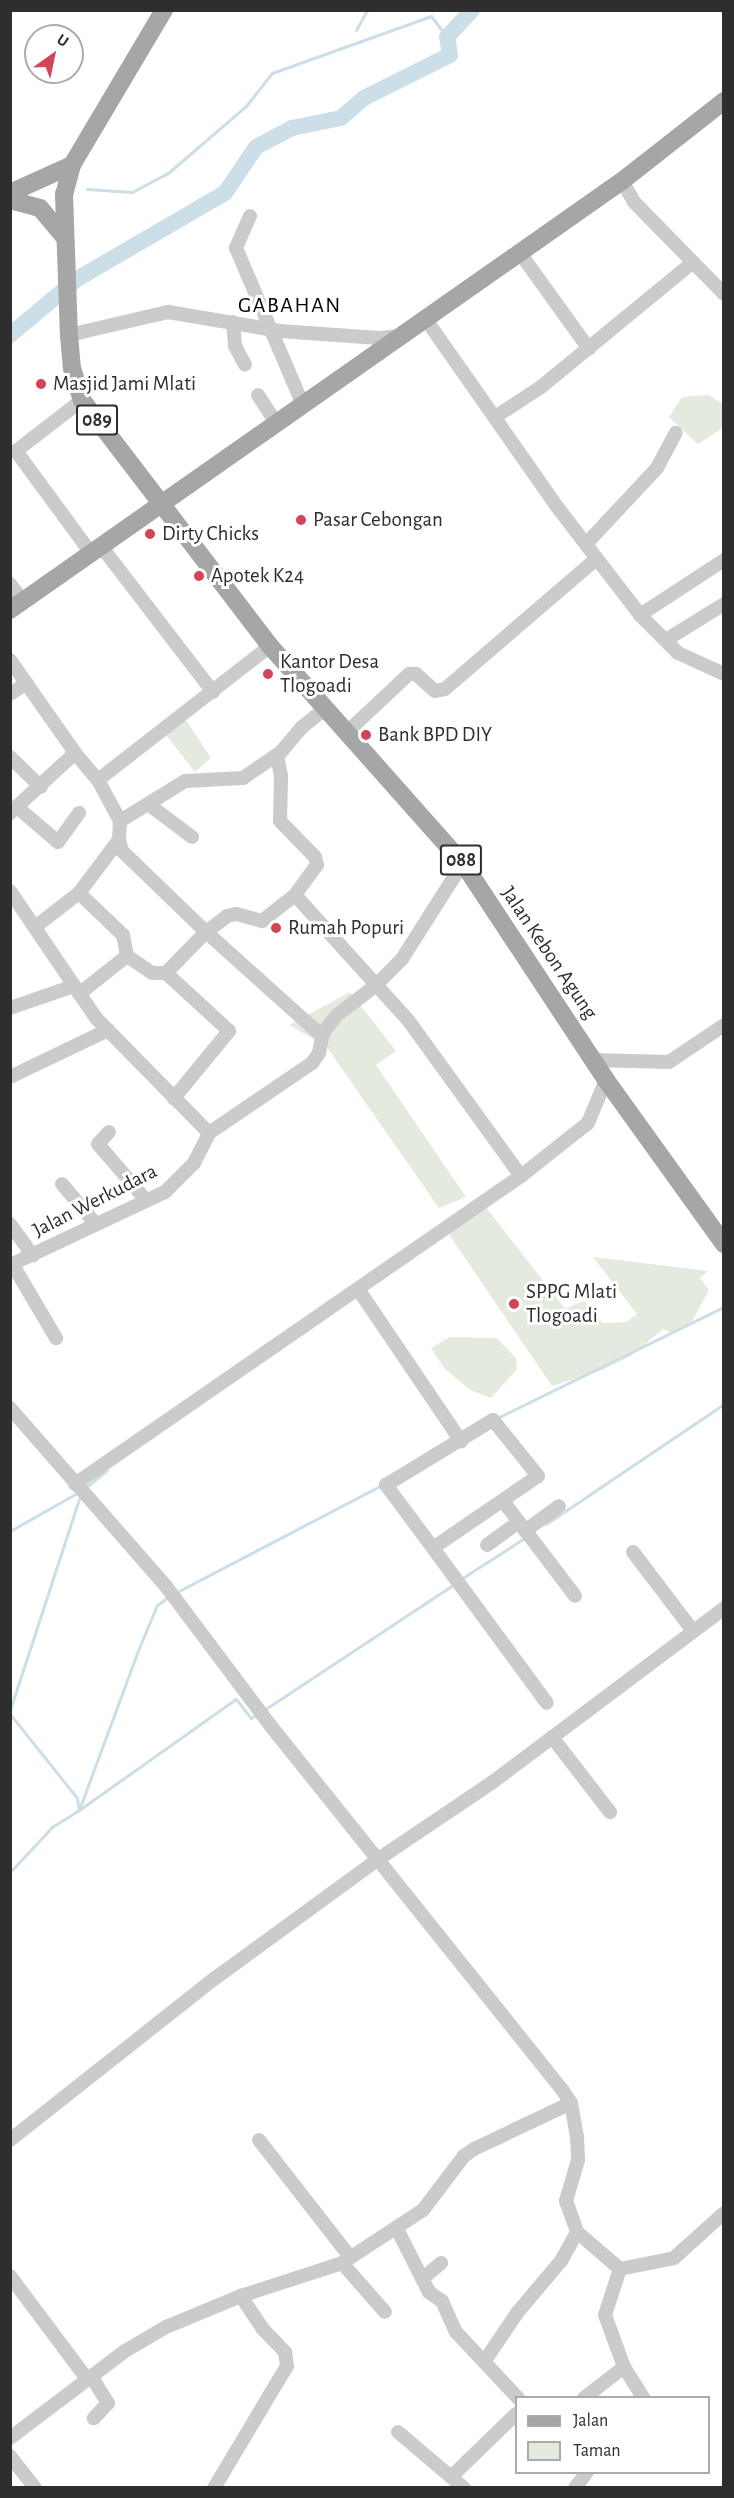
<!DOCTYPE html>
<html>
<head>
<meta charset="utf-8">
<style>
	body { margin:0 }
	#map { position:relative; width:734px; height:2498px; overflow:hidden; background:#fff; font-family:"Alegreya Sans",sans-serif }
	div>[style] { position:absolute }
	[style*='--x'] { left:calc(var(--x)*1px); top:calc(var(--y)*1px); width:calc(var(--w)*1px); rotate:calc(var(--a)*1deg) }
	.green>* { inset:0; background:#e5eade }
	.stream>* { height:3px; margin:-1.5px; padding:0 1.5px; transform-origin:1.5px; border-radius:1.5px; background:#ccdfe8 }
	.river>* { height:16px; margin:-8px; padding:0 8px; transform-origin:8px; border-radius:8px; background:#ccdfe8 }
	.minor>* { height:14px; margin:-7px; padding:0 7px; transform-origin:7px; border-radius:7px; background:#cbcbcb }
	.major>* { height:18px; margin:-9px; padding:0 9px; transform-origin:9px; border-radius:9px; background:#a6a6a6 }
	.dots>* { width:16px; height:16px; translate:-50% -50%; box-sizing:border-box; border:3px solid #fff; border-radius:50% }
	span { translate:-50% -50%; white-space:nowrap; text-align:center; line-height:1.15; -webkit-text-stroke:6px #fff; paint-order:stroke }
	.shield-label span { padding:2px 4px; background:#fff; border:2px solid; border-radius:4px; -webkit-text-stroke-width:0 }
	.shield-label { font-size:20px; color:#2e2e2e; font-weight:700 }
	.poi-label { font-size:21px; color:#2e2e2e }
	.left { translate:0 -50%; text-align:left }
	.street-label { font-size:21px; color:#2e2e2e }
	.neighbourhood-label { font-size:22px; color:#000; letter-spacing:1.5px }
	.frame { position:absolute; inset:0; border:12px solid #2e2e2e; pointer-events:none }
	.legend { position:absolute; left:515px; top:2396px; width:195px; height:78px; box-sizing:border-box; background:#fff; border:2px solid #ababab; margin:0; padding:8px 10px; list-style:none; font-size:18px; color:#2e2e2e }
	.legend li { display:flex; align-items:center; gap:12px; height:30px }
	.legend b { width:30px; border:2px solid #ababab }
	.north { position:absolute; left:24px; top:24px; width:60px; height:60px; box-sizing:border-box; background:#fff; border:2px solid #ababab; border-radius:50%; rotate:33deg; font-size:16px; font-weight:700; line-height:24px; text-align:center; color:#2e2e2e }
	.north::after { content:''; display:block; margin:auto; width:21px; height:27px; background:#d24457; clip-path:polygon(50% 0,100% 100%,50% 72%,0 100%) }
</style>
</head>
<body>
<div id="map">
	<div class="green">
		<i style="clip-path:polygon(708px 395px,723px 404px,723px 421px,721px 429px,698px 444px,669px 417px,682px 397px)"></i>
		<i style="clip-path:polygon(186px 720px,211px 758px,195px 772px,166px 735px)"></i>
		<i style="clip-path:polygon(350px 992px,396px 1051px,376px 1065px,466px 1197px,439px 1208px,326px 1046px,289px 1025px)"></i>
		<i style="clip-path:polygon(485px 1206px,565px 1309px,584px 1301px,603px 1323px,626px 1322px,637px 1314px,593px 1257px,708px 1271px,700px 1278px,709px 1290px,692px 1321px,672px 1333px,663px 1329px,631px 1356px,600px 1371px,552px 1386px,446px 1230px)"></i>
		<i style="clip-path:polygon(450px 1337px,496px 1338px,516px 1358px,517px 1369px,491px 1398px,470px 1390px,444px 1368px,431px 1348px)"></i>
	</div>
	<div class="stream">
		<i style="--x:356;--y:30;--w:23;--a:-61"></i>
		<i style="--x:87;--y:189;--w:45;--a:3.8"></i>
		<i style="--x:132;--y:192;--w:41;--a:-27.8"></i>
		<i style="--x:168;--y:173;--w:103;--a:-40.7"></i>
		<i style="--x:246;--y:106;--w:42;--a:-51.8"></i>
		<i style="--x:272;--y:73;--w:169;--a:-19.7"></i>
		<i style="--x:431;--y:16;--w:26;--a:53"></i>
		<i style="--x:497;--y:1418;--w:253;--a:-26.1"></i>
		<i style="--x:86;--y:1487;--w:27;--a:-39"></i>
		<i style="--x:546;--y:1524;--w:215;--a:-34"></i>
		<i style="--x:10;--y:1531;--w:75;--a:-29.6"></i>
		<i style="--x:464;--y:1577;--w:70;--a:-32.8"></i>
		<i style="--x:179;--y:1591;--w:229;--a:-27.6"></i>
		<i style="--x:267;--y:1708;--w:221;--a:-33.5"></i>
		<i style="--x:10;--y:1710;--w:222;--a:-71.9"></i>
		<i style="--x:10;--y:1714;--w:107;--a:51.4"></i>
		<i style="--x:77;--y:1798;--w:12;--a:81"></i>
		<i style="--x:79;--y:1810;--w:192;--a:-35.3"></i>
		<i style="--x:236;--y:1699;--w:24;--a:52"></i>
		<i style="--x:251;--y:1718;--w:4;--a:-34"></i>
		<i style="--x:10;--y:1872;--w:62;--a:-47"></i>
		<i style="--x:52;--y:1827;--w:32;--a:-32"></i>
		<i style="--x:79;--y:1810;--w:167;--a:-69.7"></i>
		<i style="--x:137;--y:1653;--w:52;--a:-67.4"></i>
		<i style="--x:157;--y:1605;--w:14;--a:-36"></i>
	</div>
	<div class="river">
		<i style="--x:10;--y:335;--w:87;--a:-39.9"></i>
		<i style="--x:77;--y:279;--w:171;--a:-30.2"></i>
		<i style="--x:225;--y:193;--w:55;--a:-56"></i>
		<i style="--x:256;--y:147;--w:41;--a:-27.8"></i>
		<i style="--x:292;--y:128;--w:50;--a:-11.5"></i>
		<i style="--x:341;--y:118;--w:30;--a:-41"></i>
		<i style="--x:364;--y:98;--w:96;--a:-26.6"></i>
		<i style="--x:450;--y:55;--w:18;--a:-99"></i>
		<i style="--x:447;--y:37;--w:37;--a:-47"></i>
	</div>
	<div class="minor">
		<i style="--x:622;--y:181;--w:24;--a:60"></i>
		<i style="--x:634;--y:202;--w:129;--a:45.6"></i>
		<i style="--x:250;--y:216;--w:35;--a:114"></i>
		<i style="--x:236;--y:248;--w:171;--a:66.9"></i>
		<i style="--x:520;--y:253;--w:118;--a:54.3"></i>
		<i style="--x:427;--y:321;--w:228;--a:55"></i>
		<i style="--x:558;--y:508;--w:135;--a:52.5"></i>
		<i style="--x:640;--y:615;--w:54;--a:45"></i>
		<i style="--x:678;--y:653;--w:51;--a:24.5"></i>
		<i style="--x:233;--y:322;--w:24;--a:85"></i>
		<i style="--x:235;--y:346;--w:21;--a:62"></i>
		<i style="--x:69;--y:335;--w:102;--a:-13.1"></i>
		<i style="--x:168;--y:312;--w:114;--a:9.6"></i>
		<i style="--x:280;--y:331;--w:99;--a:4"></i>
		<i style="--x:379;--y:338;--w:22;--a:-5"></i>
		<i style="--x:258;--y:395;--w:35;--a:57"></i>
		<i style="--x:82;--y:400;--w:83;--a:142.3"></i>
		<i style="--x:16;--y:451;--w:127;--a:53.7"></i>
		<i style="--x:495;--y:417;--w:55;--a:-33.1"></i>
		<i style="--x:541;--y:387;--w:194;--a:-39.4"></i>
		<i style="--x:586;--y:544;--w:104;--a:-46.9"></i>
		<i style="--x:657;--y:468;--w:40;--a:-62"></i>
		<i style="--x:101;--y:546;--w:184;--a:52.5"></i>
		<i style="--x:10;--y:584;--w:21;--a:53"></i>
		<i style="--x:640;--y:615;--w:100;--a:-33.2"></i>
		<i style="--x:666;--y:640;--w:68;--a:-31.8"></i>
		<i style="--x:10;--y:660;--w:113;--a:55"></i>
		<i style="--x:10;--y:694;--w:20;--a:-33"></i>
		<i style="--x:345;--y:734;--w:88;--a:-43.2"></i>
		<i style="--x:409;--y:674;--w:7;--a:0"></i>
		<i style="--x:416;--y:674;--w:25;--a:42"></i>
		<i style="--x:435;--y:691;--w:10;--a:-11"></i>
		<i style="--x:445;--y:689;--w:198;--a:-40.7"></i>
		<i style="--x:10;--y:757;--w:43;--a:44.1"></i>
		<i style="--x:98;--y:780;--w:218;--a:-37.9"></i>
		<i style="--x:148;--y:804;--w:55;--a:36.9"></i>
		<i style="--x:17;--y:807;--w:54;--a:40.5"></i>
		<i style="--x:58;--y:842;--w:36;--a:-54"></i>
		<i style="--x:10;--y:813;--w:88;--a:-42.7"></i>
		<i style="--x:75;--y:753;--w:35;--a:50"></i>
		<i style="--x:98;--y:780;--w:47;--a:61.8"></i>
		<i style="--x:10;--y:891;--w:153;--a:55.9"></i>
		<i style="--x:96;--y:1018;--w:161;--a:45.5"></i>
		<i style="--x:79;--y:893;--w:61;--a:43.7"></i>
		<i style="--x:123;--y:935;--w:21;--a:79"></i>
		<i style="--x:295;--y:895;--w:169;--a:47.9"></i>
		<i style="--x:408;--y:1020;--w:193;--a:54.1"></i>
		<i style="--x:35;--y:927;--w:56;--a:-37.7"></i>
		<i style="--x:79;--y:893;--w:66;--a:-53"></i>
		<i style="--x:166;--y:973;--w:86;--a:42.6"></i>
		<i style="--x:229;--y:1031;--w:87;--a:129.4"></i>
		<i style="--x:79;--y:994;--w:61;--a:-38.4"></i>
		<i style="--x:127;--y:956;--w:30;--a:34"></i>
		<i style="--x:152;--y:973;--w:14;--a:0"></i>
		<i style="--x:166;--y:973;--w:57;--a:-45.7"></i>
		<i style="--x:206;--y:932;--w:26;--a:-37"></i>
		<i style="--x:227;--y:916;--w:9;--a:-13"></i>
		<i style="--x:236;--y:914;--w:27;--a:15"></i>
		<i style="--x:262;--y:921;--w:42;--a:-38.2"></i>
		<i style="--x:295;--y:895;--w:37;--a:-54"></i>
		<i style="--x:317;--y:865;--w:8;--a:-104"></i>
		<i style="--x:315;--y:857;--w:50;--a:-134.2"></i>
		<i style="--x:280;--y:821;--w:45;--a:-88.7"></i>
		<i style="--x:281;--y:776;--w:20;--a:-101"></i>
		<i style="--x:10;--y:1008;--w:68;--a:-19"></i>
		<i style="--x:322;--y:1036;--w:156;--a:-138.1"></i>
		<i style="--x:206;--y:932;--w:117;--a:-136"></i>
		<i style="--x:122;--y:851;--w:11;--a:-105"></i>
		<i style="--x:119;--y:840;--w:19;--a:-87"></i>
		<i style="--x:120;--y:821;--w:76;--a:-31.6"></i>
		<i style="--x:185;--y:781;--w:58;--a:-3"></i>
		<i style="--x:243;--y:778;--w:46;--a:-34.4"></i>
		<i style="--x:281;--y:752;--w:31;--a:-50"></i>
		<i style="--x:301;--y:728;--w:28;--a:-39"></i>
		<i style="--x:593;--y:1060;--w:76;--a:1.5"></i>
		<i style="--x:669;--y:1062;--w:66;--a:-33.9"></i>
		<i style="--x:10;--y:1077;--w:109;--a:-25.6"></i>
		<i style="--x:109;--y:1132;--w:16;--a:133"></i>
		<i style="--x:98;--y:1144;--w:74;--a:49.4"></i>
		<i style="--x:209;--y:1133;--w:125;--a:-34.2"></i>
		<i style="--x:312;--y:1063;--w:12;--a:-55"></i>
		<i style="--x:319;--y:1053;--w:20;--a:-79"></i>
		<i style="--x:323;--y:1033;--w:23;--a:-52"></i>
		<i style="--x:337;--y:1015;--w:48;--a:-37.3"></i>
		<i style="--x:375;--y:986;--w:38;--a:-45"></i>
		<i style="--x:402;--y:959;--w:114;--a:-57.6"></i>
		<i style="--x:62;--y:1184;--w:51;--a:49.8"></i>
		<i style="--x:10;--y:1224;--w:39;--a:54"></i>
		<i style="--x:10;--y:1265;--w:171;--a:-25.2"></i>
		<i style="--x:165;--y:1192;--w:41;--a:-45"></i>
		<i style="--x:194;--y:1163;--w:34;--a:-63"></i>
		<i style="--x:13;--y:1265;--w:85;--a:59.5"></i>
		<i style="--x:358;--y:1289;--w:184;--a:55.9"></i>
		<i style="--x:10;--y:1408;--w:235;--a:48.8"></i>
		<i style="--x:165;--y:1585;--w:175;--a:53.1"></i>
		<i style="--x:270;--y:1725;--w:469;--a:51.3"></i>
		<i style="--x:563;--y:2091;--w:14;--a:56"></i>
		<i style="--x:571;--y:2103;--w:36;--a:80"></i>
		<i style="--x:577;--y:2138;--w:22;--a:87"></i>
		<i style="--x:578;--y:2160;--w:43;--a:106.3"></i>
		<i style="--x:566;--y:2201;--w:33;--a:70"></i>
		<i style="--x:577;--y:2232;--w:57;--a:40.7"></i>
		<i style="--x:620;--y:2269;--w:55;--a:-11.5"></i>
		<i style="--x:674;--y:2258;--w:67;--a:-42"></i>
		<i style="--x:493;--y:1420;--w:72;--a:51.2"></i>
		<i style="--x:538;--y:1476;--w:127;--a:145.6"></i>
		<i style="--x:433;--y:1548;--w:79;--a:-126.7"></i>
		<i style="--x:386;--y:1485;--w:125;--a:-31.3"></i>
		<i style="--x:75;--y:1484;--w:542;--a:-34.63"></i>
		<i style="--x:521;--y:1176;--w:85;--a:-38.3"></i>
		<i style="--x:588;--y:1123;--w:47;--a:-67.3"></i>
		<i style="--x:503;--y:1501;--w:119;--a:52.8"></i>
		<i style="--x:525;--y:1531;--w:42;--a:-36.3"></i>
		<i style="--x:487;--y:1545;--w:39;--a:-36"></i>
		<i style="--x:433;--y:1548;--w:192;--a:53.7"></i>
		<i style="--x:633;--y:1552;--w:99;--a:52.8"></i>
		<i style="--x:552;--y:1737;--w:95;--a:52.3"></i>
		<i style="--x:10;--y:2140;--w:260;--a:-38.3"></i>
		<i style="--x:214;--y:1979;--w:205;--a:-36.1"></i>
		<i style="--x:380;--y:1858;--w:138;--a:-34"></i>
		<i style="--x:494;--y:1781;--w:288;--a:-36.9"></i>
		<i style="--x:259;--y:2140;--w:148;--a:52.1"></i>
		<i style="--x:397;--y:2229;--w:71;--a:63.1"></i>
		<i style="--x:429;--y:2292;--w:16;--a:35"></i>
		<i style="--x:442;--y:2301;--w:34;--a:66"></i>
		<i style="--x:456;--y:2332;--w:91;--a:46.8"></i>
		<i style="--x:342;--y:2263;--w:65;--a:48.7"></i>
		<i style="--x:620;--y:2269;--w:48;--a:108.1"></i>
		<i style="--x:605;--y:2315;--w:55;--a:69.9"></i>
		<i style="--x:624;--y:2367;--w:36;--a:58"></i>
		<i style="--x:10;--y:2276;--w:129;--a:53.2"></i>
		<i style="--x:422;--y:2279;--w:25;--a:-40"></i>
		<i style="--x:484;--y:2362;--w:59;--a:-56"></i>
		<i style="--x:517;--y:2313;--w:68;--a:-49.8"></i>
		<i style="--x:561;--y:2261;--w:33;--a:-61"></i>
		<i style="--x:91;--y:2376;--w:32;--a:58"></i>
		<i style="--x:108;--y:2403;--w:21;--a:133"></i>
		<i style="--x:584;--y:2398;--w:51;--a:-37.8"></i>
		<i style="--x:398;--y:2432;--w:70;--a:40.3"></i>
		<i style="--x:10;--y:2438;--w:144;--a:-37.1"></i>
		<i style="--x:125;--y:2351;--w:48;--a:-30.3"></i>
		<i style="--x:166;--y:2327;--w:81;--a:-22.5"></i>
		<i style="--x:241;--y:2296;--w:106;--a:-18.1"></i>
		<i style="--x:342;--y:2263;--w:97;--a:-33.2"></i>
		<i style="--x:423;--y:2210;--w:68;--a:-52.8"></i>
		<i style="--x:464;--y:2156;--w:12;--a:-35"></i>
		<i style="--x:474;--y:2149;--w:107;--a:-25.4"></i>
		<i style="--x:10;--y:2456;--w:41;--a:52"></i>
		<i style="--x:214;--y:2488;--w:142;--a:-59.1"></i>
		<i style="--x:287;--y:2366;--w:14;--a:-98"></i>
		<i style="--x:285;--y:2352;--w:32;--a:-134"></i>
		<i style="--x:263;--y:2329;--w:40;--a:-124"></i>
		<i style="--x:464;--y:2488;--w:17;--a:-140"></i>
		<i style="--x:451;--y:2477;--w:91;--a:-44.1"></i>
		<i style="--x:575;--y:2488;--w:20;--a:-53"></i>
	</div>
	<div class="major">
		<i style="--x:164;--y:10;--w:180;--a:120.7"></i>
		<i style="--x:72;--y:165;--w:30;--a:105"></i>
		<i style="--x:64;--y:194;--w:141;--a:88"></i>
		<i style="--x:69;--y:335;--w:33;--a:85"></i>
		<i style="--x:72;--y:368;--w:34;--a:73"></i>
		<i style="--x:82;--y:400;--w:310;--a:52.6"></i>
		<i style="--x:270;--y:646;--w:290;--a:48.4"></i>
		<i style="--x:463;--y:863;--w:260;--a:56.6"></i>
		<i style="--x:606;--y:1080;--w:202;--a:54.3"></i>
		<i style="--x:10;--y:193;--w:68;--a:-24.3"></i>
		<i style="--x:10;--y:200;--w:31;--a:15"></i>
		<i style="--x:40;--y:208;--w:38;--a:50"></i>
		<i style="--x:10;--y:610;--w:747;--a:-35.03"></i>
		<i style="--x:622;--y:181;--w:130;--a:-38.1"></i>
	</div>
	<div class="dots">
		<i style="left:41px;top:384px;background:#d24457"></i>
		<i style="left:301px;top:520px;background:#d24457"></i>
		<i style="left:150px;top:534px;background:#d24457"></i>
		<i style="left:199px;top:576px;background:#d24457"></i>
		<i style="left:268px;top:674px;background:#d24457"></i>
		<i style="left:366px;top:735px;background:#d24457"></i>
		<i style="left:276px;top:928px;background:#d24457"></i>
		<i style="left:514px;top:1304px;background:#d24457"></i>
	</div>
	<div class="shield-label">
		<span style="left:97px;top:420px">089</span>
		<span style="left:461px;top:860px">088</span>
	</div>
	<div class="poi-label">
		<span class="left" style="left:53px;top:384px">Masjid Jami Mlati</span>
		<span class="left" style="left:313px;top:520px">Pasar Cebongan</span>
		<span class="left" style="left:162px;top:534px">Dirty Chicks</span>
		<span class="left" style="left:211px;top:576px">Apotek K24</span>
		<span class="left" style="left:280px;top:674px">Kantor Desa<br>Tlogoadi</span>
		<span class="left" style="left:378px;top:735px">Bank BPD DIY</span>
		<span class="left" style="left:288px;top:928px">Rumah Popuri</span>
		<span class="left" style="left:526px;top:1304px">SPPG Mlati<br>Tlogoadi</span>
	</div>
	<div class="street-label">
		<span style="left:549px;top:953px;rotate:56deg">Jalan Kebon Agung</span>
		<span style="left:95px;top:1201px;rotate:-27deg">Jalan Werkudara</span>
	</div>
	<div class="neighbourhood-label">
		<span style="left:290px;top:306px">GABAHAN</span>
	</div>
	<div class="frame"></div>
	<ul class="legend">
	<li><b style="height:8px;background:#a6a6a6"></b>Jalan</li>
	<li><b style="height:16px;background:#e5eade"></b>Taman</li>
	</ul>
	<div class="north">U</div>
</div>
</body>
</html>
